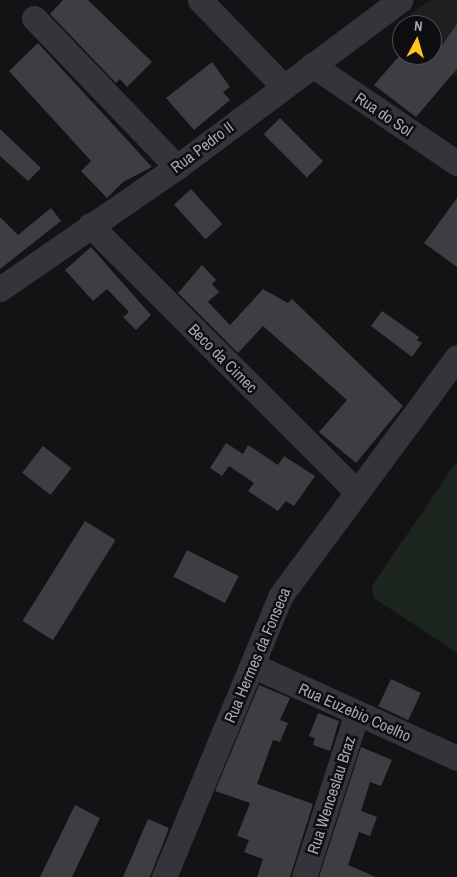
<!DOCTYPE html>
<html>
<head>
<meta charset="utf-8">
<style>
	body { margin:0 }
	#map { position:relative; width:457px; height:877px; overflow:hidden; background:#131315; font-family:"Archivo Narrow",sans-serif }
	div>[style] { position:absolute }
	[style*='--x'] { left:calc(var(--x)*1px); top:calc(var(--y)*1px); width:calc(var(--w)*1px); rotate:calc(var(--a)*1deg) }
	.built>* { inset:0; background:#1f1f22 }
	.green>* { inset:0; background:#1d251f }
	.building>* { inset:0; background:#3d3d42; transform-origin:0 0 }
	.minor>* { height:25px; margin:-12.5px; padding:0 12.5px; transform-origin:12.5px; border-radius:12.5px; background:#34343a }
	span { translate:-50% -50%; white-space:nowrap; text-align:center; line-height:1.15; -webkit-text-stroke:5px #0e0e10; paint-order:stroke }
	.street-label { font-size:16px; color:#a4a8b6 }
	.north { position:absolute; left:392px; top:15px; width:50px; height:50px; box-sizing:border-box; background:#0e0e10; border:1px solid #4a4c52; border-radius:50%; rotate:6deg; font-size:14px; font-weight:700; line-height:20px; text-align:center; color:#a4a8b6 }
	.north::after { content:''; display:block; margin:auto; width:18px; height:22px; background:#ffc421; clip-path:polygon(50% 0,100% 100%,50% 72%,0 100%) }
</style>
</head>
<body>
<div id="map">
	<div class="built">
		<i style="clip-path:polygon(430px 0,457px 0,457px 77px,432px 53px,432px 25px,401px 22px)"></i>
	</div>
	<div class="green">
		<i style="clip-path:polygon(457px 461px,457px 653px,374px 598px,372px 586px)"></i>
	</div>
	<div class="building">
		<i style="clip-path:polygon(63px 0,88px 0,152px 62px,127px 87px,120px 79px,116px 83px,50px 14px)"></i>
		<i style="clip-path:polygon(457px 24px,457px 69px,416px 117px,374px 85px,400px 55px,435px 55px)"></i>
		<i style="clip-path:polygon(38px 43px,152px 167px,123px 182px,107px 198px,81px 171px,91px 161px,9px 71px)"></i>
		<i style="clip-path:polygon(212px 62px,230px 87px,223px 92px,230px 100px,194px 130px,166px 98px)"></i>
		<i style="left:280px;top:118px;width:61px;height:23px;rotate:45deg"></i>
		<i style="clip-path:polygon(0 129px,41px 168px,28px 181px,0 156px)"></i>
		<i style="left:191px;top:189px;width:47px;height:23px;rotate:48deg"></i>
		<i style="clip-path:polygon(457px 198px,457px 267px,424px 243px)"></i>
		<i style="clip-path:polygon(51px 208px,61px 221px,0 269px,0 217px,18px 235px)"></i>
		<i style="clip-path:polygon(91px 247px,151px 315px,136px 330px,123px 317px,129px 312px,107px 289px,93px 301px,65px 270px)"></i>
		<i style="clip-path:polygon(202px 265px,216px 280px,212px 284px,219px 292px,208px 302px,230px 325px,263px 289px,288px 303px,292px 299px,403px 406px,356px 463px,319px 432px,347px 400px,263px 326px,238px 353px,178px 293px)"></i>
		<i style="clip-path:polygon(382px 311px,419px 337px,417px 340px,422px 343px,412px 357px,371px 326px)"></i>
		<i style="clip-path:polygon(226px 443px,243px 454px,248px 445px,278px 465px,284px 456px,315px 476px,294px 506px,286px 501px,278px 511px,248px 491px,254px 483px,229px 466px,222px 476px,210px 468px)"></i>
		<i style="left:43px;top:446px;width:36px;height:34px;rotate:38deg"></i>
		<i style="left:85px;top:521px;width:36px;height:118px;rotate:32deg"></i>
		<i style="left:187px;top:550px;width:58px;height:30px;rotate:27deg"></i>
		<i style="left:391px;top:679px;width:33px;height:30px;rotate:25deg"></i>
		<i style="clip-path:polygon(259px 685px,290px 698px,280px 720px,288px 723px,280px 742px,273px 740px,257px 784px,313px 804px,290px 877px,257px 877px,263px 859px,244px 852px,249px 840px,237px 836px,250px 803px,215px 791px)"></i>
		<i style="clip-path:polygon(318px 713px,339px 721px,330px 751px,313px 745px,315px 738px,309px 736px)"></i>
		<i style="clip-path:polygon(361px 747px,392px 760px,381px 786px,370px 782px,361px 811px,377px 817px,370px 836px,359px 832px,348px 865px,376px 877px,319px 877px)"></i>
		<i style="clip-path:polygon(75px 805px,100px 818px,72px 877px,40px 877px)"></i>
		<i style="clip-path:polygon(148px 819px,169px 828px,150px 877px,123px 877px)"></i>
	</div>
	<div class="minor">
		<i style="--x:200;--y:0;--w:120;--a:46"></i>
		<i style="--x:34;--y:18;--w:207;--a:46.2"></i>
		<i style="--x:312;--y:65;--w:175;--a:34.1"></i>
		<i style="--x:90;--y:225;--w:376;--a:45"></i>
		<i style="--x:0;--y:289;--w:215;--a:-34.6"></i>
		<i style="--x:177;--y:167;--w:279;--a:-36.8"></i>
		<i style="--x:252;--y:665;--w:225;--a:24.4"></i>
		<i style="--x:164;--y:877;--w:305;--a:-67.5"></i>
		<i style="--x:281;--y:595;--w:296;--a:-53.5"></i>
		<i style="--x:304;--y:877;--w:172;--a:-72.1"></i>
	</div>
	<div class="street-label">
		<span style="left:384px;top:114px;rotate:34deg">Rua do Sol</span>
		<span style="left:202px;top:147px;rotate:-37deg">Rua Pedro II</span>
		<span style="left:223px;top:358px;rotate:45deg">Beco da Cimec</span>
		<span style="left:257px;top:655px;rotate:-67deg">Rua Hermes da Fonseca</span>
		<span style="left:355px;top:712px;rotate:24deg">Rua Euzebio Coelho</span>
		<span style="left:331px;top:795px;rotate:-72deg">Rua Wenceslau Braz</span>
	</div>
	<div class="north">N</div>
</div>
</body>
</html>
